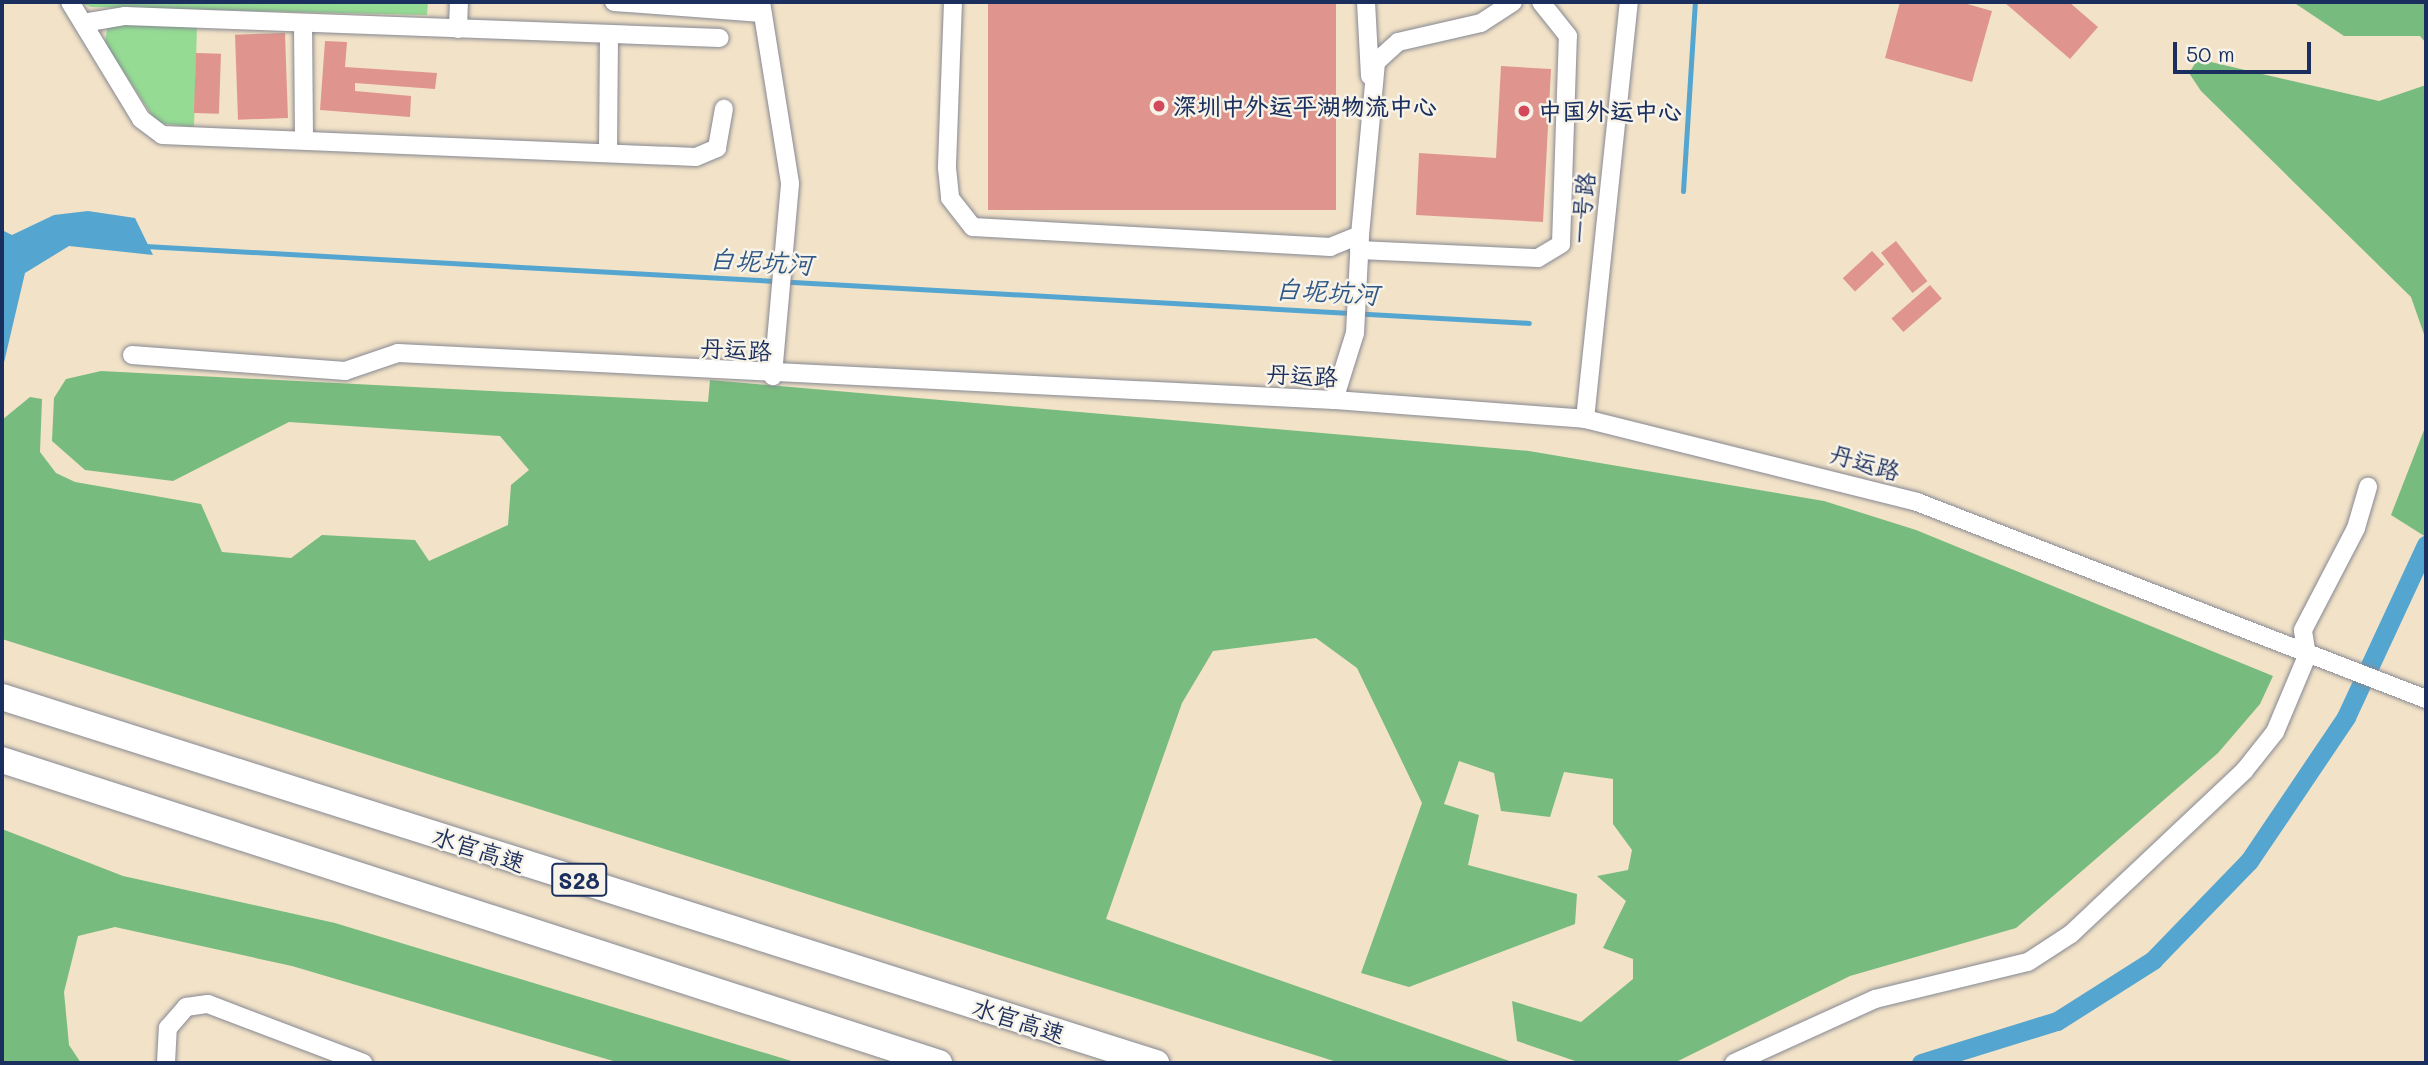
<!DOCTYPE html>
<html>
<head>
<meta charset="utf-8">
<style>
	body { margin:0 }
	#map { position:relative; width:2428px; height:1065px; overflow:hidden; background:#f2e2c7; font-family:Mali,"LXGW WenKai TC",sans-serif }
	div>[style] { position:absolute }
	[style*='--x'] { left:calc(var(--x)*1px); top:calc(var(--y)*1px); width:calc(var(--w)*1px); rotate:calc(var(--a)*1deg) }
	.green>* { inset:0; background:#95db94 }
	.forest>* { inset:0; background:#78bb7e }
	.water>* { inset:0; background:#54a5cf }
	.stream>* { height:5px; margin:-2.5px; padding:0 2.5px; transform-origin:2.5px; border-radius:2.5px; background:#54a5cf }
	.canal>* { height:19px; margin:-9.5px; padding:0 9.5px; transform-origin:9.5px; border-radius:9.5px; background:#54a5cf }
	.building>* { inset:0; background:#df958d; transform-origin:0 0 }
	.roads { filter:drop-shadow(0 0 2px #868892) drop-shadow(0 0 2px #868892) }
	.minor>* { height:18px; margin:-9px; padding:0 9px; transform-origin:9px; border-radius:9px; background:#fff }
	.highway>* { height:26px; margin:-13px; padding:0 13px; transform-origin:13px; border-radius:13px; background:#fff }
	.dots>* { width:19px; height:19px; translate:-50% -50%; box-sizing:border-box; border:4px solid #f7f3e8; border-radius:50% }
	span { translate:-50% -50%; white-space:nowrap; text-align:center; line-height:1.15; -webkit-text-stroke:5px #f7f3e8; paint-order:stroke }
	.shield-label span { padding:2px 5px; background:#f7f3e8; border:2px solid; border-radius:5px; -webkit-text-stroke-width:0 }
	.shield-label { font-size:23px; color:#1b2f5e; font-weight:700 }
	.poi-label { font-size:24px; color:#1b2f5e; font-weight:700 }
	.left { translate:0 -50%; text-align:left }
	.street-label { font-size:24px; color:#1b2f5e }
	.water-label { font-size:26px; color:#2f5886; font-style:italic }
	.frame { position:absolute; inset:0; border:4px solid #1b2f5e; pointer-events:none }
	.scale { position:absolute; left:2173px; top:42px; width:138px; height:32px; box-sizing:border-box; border:4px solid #1b2f5e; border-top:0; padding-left:9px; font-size:21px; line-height:24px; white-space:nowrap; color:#1b2f5e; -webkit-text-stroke:5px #f7f3e8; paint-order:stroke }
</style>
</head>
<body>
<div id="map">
	<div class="green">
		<i style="clip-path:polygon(79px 2px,428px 2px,427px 15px,91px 7px)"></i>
		<i style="clip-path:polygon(108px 23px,197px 27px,194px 127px,157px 123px,105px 43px)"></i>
	</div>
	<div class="forest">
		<i style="clip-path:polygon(2293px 2px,2426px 2px,2426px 43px,2420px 36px,2344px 36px)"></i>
		<i style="clip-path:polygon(2198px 59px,2379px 101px,2426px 85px,2426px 340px,2411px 297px,2201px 91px,2189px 73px)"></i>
		<i style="clip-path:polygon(101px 371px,708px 402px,710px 380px,1529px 451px,1824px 501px,1916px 530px,2273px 676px,2260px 704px,2218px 753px,2016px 928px,1850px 976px,1674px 1063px,1581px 1063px,1517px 1041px,1512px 1001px,1581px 1022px,1633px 979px,1633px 959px,1603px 948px,1626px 901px,1597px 876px,1628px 870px,1632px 850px,1613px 824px,1613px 779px,1564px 772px,1550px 817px,1501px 811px,1494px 773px,1459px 761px,1444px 804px,1479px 815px,1468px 865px,1577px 894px,1575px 924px,1409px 987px,1361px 973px,1422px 803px,1357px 668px,1316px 638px,1213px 651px,1182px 703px,1106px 919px,1515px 1063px,1340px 1063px,2px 639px,2px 420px,30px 397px,42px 399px,40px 452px,56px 473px,75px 482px,201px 504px,222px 552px,291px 558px,322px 535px,415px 540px,429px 561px,508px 525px,511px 485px,529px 470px,500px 436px,289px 422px,173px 481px,85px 470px,52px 441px,54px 398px,66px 379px)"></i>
		<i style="clip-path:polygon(2426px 425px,2426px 537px,2391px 515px)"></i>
		<i style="clip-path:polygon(2px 829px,123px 876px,335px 923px,798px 1063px,620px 1063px,292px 966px,115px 927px,78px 936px,64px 992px,69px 1045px,81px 1063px,2px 1063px)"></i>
	</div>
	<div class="water">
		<i style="clip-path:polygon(88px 211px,135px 218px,153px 255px,69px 246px,25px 273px,2px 371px,2px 230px,12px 235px,54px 215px)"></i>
	</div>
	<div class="stream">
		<i style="--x:1683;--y:191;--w:189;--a:-86.4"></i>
		<i style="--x:145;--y:246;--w:1386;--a:3.18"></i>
	</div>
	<div class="canal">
		<i style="--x:1921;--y:1063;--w:142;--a:-17.2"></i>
		<i style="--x:2057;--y:1021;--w:114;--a:-32.4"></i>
		<i style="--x:2153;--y:960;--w:138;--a:-45.9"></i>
		<i style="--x:2249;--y:861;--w:174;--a:-56"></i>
		<i style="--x:2346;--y:717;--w:190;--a:-65.1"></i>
	</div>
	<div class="building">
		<i style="left:988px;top:2px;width:348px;height:208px"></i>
		<i style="clip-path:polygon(1900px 2px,1960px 2px,1992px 11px,1972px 82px,1885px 58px)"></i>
		<i style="clip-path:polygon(2004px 2px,2069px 2px,2098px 27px,2070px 59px)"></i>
		<i style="left:285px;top:33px;width:85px;height:50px;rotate:88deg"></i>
		<i style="clip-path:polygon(325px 41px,347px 42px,345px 67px,437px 73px,435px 89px,355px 83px,355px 91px,411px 96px,410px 117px,320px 110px)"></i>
		<i style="left:196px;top:53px;width:25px;height:60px;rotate:2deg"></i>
		<i style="clip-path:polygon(1501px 66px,1551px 69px,1543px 222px,1416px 215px,1419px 153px,1496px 158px)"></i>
		<i style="left:1896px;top:241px;width:51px;height:19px;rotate:52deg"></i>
		<i style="left:1872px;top:251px;width:18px;height:40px;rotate:47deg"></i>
		<i style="left:1930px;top:285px;width:18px;height:51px;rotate:49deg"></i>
	</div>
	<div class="roads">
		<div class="minor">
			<i style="--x:70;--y:2;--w:137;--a:58.7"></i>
			<i style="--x:141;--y:119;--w:26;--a:37"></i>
			<i style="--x:162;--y:135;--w:534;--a:2.36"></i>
			<i style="--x:696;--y:157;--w:23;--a:-23"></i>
			<i style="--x:717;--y:148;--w:40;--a:-80"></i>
			<i style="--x:614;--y:2;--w:148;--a:4.3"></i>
			<i style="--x:761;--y:2;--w:184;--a:80.9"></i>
			<i style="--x:790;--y:184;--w:193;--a:95.1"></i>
			<i style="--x:953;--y:2;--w:166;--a:92.1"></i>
			<i style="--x:947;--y:168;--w:30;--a:84"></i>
			<i style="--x:950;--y:198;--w:37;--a:52"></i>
			<i style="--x:973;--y:227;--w:358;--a:3.2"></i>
			<i style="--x:1330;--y:247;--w:32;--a:-22"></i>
			<i style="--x:1360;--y:235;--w:174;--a:-84.7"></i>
			<i style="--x:1376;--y:62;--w:30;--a:-42"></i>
			<i style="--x:1398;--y:42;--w:85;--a:-12.9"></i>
			<i style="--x:1481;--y:23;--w:38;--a:-33"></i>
			<i style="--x:1366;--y:2;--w:74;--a:86.9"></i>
			<i style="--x:83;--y:23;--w:43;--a:-9.5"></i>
			<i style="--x:125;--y:16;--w:595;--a:2.12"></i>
			<i style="--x:303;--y:23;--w:116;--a:89.5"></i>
			<i style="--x:458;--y:29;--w:27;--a:-88"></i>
			<i style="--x:608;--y:151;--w:117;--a:-89.5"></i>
			<i style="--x:1359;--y:250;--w:179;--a:2.6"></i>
			<i style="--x:1538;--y:258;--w:27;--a:-31"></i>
			<i style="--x:1561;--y:244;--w:208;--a:-88.1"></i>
			<i style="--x:1568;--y:36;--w:43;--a:-128.5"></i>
			<i style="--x:132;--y:355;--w:214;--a:4.3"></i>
			<i style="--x:345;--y:371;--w:56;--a:-18.8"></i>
			<i style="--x:398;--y:353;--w:937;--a:2.87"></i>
			<i style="--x:1334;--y:400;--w:252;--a:4.3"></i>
			<i style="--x:1585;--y:419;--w:342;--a:14"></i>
			<i style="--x:1917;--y:502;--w:546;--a:21.16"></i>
			<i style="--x:1334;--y:400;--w:70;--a:-72.6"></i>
			<i style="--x:1355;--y:333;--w:95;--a:-87"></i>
			<i style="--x:1585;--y:419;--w:419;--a:-84"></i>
			<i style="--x:166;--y:1063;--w:35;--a:-87"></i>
			<i style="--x:168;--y:1028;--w:28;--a:-49"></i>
			<i style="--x:186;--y:1007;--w:22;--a:-8"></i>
			<i style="--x:208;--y:1004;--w:166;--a:20.8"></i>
			<i style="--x:1734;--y:1063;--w:155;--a:-24.4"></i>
			<i style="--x:1875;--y:999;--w:157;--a:-13.6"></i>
			<i style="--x:2028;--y:962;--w:51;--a:-33.1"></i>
			<i style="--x:2071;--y:934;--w:238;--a:-43.3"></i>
			<i style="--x:2244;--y:771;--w:50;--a:-51.5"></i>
			<i style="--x:2275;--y:732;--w:82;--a:-67.2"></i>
			<i style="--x:2307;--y:656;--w:26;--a:-99"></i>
			<i style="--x:2303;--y:630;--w:115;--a:-62.5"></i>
			<i style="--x:2356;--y:528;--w:43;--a:-73.7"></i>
		</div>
		<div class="highway">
			<i style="--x:2;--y:697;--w:1211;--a:17.6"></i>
			<i style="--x:2;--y:760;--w:985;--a:17.92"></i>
		</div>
	</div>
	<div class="dots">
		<i style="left:1159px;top:106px;background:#d1495b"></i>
		<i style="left:1524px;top:111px;background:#d1495b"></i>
	</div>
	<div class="shield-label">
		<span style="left:579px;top:880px">S28</span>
	</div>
	<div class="poi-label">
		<span class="left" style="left:1173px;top:106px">深圳中外运平湖物流中心</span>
		<span class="left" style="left:1538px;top:111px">中国外运中心</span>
	</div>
	<div class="street-label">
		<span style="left:1582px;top:208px;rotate:-84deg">一号路</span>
		<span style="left:736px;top:349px;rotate:3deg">丹运路</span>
		<span style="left:1302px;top:375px;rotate:3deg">丹运路</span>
		<span style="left:1865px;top:462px;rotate:16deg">丹运路</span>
		<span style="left:479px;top:849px;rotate:18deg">水官高速</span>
		<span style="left:1019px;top:1020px;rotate:18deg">水官高速</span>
	</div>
	<div class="water-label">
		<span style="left:761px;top:262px;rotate:3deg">白坭坑河</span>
		<span style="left:1327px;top:292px;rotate:3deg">白坭坑河</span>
	</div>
	<div class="frame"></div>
	<div class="scale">50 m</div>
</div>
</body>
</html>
